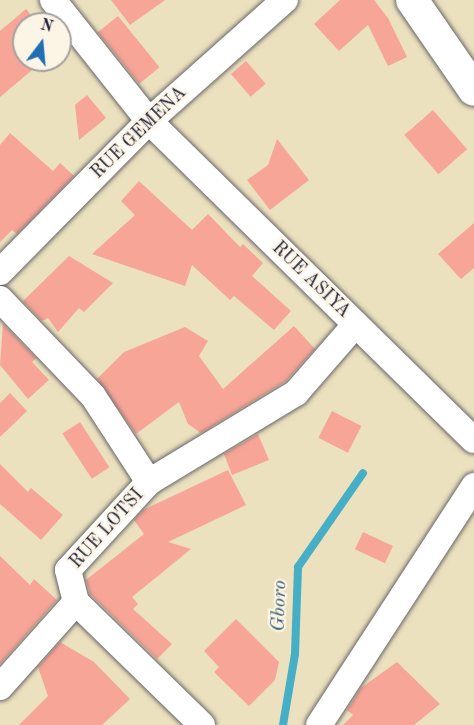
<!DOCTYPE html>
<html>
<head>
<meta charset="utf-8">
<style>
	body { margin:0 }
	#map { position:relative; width:474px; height:725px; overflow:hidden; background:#ebe1be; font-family:"Old Standard TT",serif }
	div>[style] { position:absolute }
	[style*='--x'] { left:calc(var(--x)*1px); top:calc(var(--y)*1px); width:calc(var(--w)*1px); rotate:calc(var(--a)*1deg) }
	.stream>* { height:8px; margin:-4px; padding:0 4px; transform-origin:4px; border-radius:4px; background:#46aec5 }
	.building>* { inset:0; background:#f7a597; transform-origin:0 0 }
	.roads { filter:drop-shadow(0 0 2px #686569) drop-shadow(0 0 2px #686569) }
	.minor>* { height:26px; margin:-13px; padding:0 13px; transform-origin:13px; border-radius:13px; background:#fff }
	.tertiary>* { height:32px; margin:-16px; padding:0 16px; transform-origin:16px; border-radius:16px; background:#fff }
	span { translate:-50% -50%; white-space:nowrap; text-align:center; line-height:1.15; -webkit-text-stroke:4.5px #fcf5e5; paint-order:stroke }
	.street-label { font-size:18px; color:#22223b }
	.water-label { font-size:20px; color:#305a72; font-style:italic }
	.north { position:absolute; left:12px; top:12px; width:60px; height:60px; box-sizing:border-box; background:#fcf5e5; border:2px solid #a5a1a1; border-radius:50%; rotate:16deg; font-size:16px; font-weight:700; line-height:24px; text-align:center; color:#22223b }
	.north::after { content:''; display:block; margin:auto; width:21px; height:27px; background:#1f6fb2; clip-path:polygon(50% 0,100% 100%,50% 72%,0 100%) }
</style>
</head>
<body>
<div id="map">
	<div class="stream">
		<i style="--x:283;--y:725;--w:72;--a:-80.4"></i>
		<i style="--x:295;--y:654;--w:87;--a:-88"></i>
		<i style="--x:298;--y:567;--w:114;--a:-55.3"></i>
	</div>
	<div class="building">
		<i style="clip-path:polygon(111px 0,165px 0,130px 25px)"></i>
		<i style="clip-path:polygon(340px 0,374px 0,388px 18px,407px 57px,388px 66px,368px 25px,339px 51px,314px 24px)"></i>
		<i style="clip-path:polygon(26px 9px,38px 24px,24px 24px,24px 60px,44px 60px,0 97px,0 31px)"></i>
		<i style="left:118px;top:16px;width:66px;height:26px;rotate:51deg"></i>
		<i style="left:246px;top:61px;width:30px;height:20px;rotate:49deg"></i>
		<i style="clip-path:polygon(87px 95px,106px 118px,79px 140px,75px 105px)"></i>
		<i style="left:433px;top:110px;width:52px;height:38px;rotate:49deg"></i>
		<i style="clip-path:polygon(10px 133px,53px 171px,60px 163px,74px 176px,17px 234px,12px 230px,0 242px,0 145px)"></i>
		<i style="clip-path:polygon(277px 139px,309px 180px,270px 210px,247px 180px,268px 165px)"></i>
		<i style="clip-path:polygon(139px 181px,192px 230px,208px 214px,240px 247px,243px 244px,263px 263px,252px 276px,291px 311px,274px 330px,234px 296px,230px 300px,192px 265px,185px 286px,92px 254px,135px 215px,121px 201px)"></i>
		<i style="clip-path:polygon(474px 223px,474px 268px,461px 279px,438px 254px)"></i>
		<i style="clip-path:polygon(69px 256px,113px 283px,84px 312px,79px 308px,58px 332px,48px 318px,42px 321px,23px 301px)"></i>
		<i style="clip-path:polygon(3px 324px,36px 358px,32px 362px,49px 380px,28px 399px,0 365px)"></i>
		<i style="clip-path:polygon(294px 326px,315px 349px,286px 381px,201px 433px,188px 424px,179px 402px,136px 434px,97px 379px,124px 352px,185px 327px,208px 341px,199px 356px,223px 389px)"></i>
		<i style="clip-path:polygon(10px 393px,27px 411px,0 437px,0 403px)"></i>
		<i style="left:332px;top:411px;width:33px;height:30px;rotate:27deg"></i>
		<i style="left:80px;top:422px;width:54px;height:21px;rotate:57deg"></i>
		<i style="clip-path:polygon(258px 434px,269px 460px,232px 475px,224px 454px)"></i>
		<i style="clip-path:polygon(0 464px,28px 492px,31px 488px,63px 515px,41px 540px,0 504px)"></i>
		<i style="clip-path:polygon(228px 470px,246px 505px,168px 542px,191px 549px,132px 597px,138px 604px,133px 609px,172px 644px,157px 659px,90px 594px,86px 580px,144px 534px,134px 520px,143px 510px)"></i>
		<i style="left:363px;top:532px;width:33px;height:19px;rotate:25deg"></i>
		<i style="clip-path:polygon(0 556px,30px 585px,34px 579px,57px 600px,0 664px)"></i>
		<i style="clip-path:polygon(236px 619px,279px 662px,275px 680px,249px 706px,214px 672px,219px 667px,204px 651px)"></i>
		<i style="clip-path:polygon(60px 642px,94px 662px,130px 699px,102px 725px,19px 725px,48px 696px,38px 667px)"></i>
		<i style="clip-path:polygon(397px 662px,440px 704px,414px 725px,343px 725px,353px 715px,347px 710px,361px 688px)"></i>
	</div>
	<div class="roads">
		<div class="minor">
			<i style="--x:53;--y:0;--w:154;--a:51.6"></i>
			<i style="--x:149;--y:121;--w:455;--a:44.5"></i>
			<i style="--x:0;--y:272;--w:212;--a:-45.4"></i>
			<i style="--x:149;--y:121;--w:182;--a:-41.7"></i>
			<i style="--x:0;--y:299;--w:134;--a:46.2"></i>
			<i style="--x:93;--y:396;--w:103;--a:56.9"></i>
			<i style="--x:0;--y:687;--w:114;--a:-48.2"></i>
			<i style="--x:202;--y:725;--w:176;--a:-135.7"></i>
			<i style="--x:76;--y:602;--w:33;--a:-104"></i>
			<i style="--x:68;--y:570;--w:120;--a:-47.4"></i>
			<i style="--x:149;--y:482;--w:172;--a:-31.2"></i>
			<i style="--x:296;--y:393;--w:91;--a:-49"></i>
			<i style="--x:319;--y:725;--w:285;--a:-57"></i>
		</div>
		<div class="tertiary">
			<i style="--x:412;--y:0;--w:109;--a:55.4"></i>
		</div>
	</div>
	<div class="street-label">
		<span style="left:139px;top:133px;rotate:-44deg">RUE GEMENA</span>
		<span style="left:311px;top:280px;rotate:44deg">RUE ASIYA</span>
		<span style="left:107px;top:529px;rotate:-48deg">RUE LOTSI</span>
	</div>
	<div class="water-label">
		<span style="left:280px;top:606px;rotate:-88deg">Gboro</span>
	</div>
	<div class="north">N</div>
</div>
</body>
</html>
